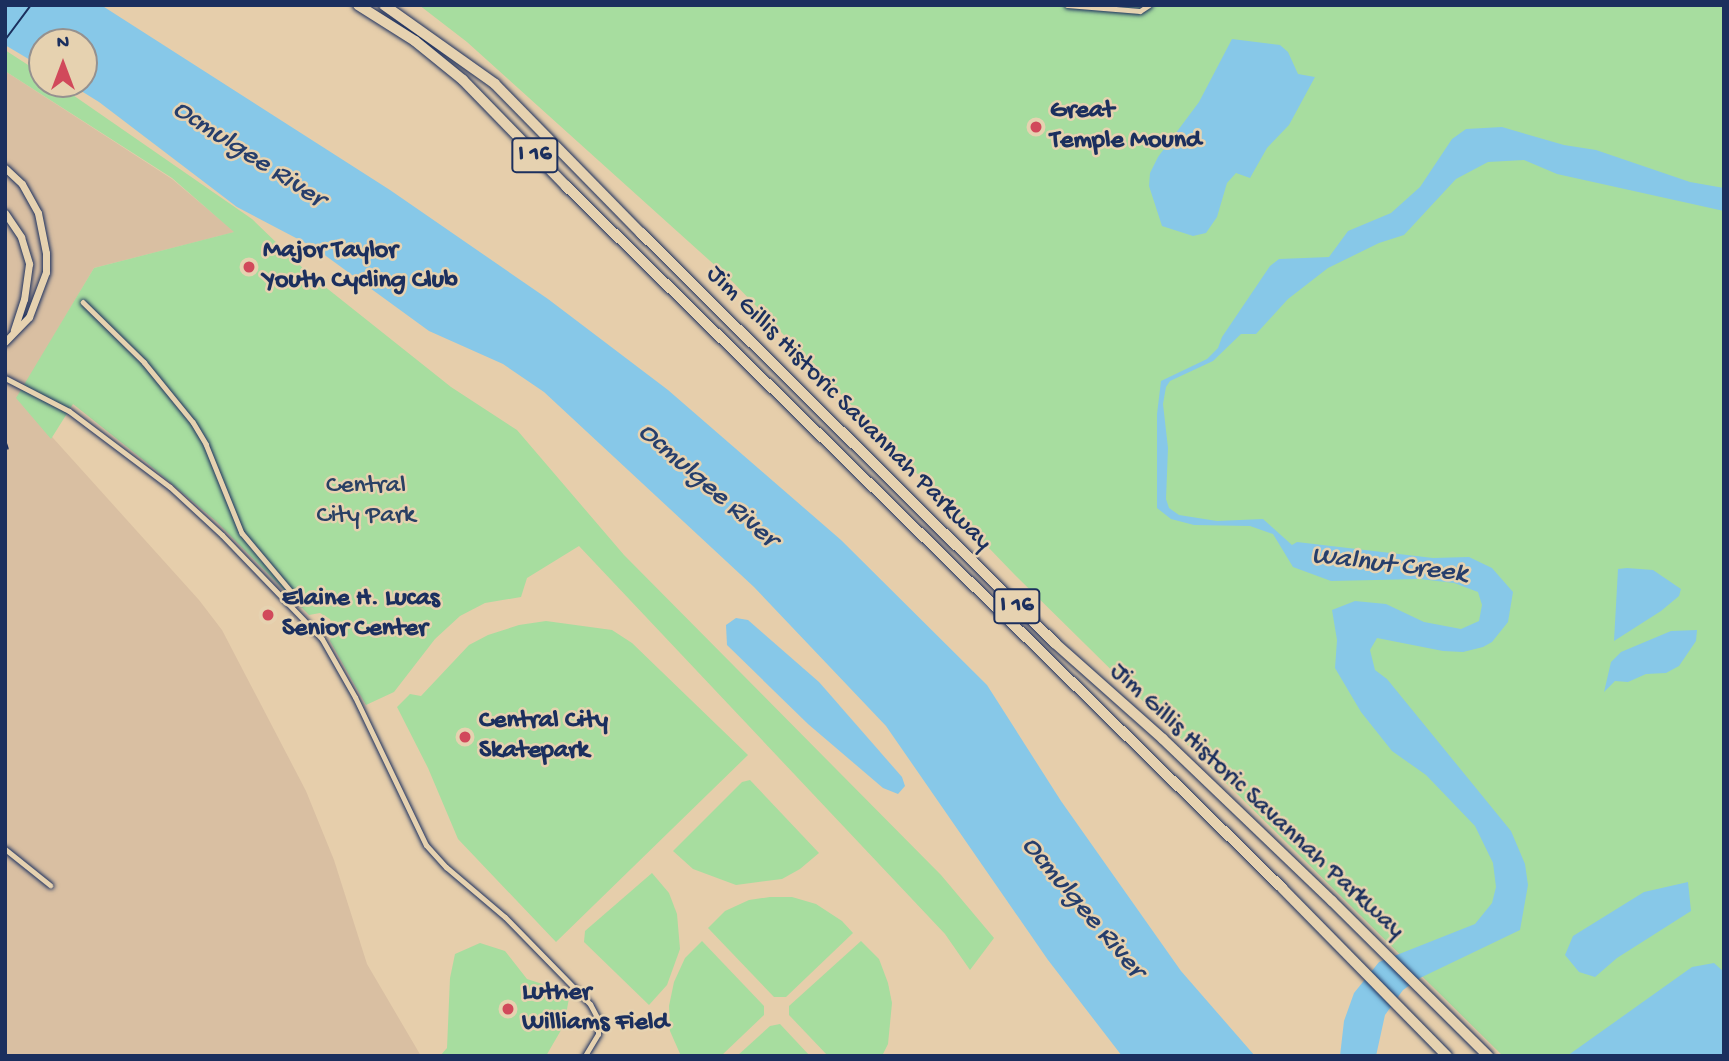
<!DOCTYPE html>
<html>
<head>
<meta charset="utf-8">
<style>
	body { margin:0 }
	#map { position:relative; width:1729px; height:1061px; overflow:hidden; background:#e6ceab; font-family:"Gochi Hand",sans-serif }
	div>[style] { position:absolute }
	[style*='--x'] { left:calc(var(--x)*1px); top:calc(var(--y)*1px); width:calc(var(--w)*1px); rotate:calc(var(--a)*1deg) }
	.built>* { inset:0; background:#d9bfa2 }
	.green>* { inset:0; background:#a7dd9f }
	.water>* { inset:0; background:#87c8e8 }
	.roads { filter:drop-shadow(0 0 2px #1b2f5e) drop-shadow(0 0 2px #1b2f5e) }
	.pedestrian>* { height:4.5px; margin:-2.25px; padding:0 2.25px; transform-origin:2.25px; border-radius:2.25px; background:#e6d2b0 }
	.minor>* { height:5px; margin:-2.5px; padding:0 2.5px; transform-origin:2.5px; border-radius:2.5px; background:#e6d2b0 }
	.tertiary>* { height:7px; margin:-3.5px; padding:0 3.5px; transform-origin:3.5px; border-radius:3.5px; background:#e6d2b0 }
	.motorway>* { height:10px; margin:-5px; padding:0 5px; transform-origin:5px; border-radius:5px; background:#e6d2b0 }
	.rail>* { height:2px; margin:-1px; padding:0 1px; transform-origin:1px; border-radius:1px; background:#1b2f5e }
	.dots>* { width:19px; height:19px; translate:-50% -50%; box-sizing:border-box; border:4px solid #e6d2b0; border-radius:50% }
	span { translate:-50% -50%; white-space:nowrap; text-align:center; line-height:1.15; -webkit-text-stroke:5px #e6d2b0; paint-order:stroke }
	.shield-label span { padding:2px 5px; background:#e6d2b0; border:2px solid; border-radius:5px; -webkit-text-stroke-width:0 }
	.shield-label { font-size:24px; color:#1b2f5e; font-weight:700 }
	.poi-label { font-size:26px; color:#1b2f5e; font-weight:700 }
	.left { translate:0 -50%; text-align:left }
	.street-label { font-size:26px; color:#1b2f5e }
	.park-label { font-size:26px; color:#294064 }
	.water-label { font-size:28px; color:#263e6c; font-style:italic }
	.frame { position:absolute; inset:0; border:7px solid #1b2f5e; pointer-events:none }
	.north { position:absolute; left:28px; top:28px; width:70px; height:70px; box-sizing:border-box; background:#e6d2b0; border:2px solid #95918f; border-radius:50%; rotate:0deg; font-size:19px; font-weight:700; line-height:28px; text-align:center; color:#1b2f5e }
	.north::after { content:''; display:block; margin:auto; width:24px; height:32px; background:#d1495b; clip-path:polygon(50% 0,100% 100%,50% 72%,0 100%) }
</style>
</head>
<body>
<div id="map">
	<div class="built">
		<i style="clip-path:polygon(5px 71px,172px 179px,235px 232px,94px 268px,17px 398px,199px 600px,222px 630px,306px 791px,334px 860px,367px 964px,421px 1056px,5px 1056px)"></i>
	</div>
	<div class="green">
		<i style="clip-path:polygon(419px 5px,1724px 5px,1724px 1056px,1503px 1056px,1014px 574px,729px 278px,467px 42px)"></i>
		<i style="clip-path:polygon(5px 50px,42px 74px,42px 84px,57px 84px,252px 219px,309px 274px,451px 387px,517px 430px,624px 555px,941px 875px,994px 938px,970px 970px,945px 934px,579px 546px,527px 578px,521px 597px,485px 603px,460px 616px,435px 639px,394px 692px,366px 705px,330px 641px,333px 628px,330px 619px,320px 613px,309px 615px,217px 522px,146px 462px,73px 404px,51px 439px,16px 398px,94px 268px,234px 232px,172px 178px,5px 71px)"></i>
		<i style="clip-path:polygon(546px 621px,612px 630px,632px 643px,748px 755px,556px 942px,458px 839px,428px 768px,397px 707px,410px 694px,421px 696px,469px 645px,488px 635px,519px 625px)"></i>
		<i style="clip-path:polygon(750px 780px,819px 853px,800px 869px,782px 879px,736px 885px,693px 869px,673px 851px,742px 782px)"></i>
		<i style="clip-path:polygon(652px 873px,669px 893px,677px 914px,680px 949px,667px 985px,649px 1005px,584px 942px,585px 931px)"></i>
		<i style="clip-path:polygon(770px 897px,792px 897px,816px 904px,842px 921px,853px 933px,786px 997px,774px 997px,708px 928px,725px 911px,749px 900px)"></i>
		<i style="clip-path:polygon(702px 941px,764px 1006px,764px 1015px,721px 1056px,681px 1056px,670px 1031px,669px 1006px,674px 982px,685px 958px)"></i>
		<i style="clip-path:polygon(861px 941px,879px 959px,888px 983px,892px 1003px,888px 1044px,882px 1056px,828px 1056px,789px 1015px,789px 1006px)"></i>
		<i style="clip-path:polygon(480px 943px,505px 951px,527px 979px,570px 993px,564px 1025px,546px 1056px,440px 1056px,447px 1048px,450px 978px,455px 954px)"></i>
		<i style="clip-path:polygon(780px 1024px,810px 1056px,737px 1056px,770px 1026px)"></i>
	</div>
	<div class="water">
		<i style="clip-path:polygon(5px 5px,101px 5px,390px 190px,548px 299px,668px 390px,841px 540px,987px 685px,1061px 801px,1181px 971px,1255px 1056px,1122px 1056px,1048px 960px,886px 726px,754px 587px,544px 392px,503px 364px,429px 331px,315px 248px,237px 207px,99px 102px,70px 84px,84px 84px,84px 42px,42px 42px,42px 67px,5px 45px)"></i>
		<i style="clip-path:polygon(1232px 39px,1280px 45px,1288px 52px,1298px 74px,1315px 77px,1289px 125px,1267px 148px,1250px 178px,1236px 173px,1227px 183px,1217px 217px,1206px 233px,1193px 236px,1162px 226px,1149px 186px,1150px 173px,1158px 157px,1199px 102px)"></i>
		<i style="clip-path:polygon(1502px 127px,1564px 145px,1596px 150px,1690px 182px,1724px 188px,1724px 211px,1557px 174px,1524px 160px,1488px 162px,1456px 179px,1404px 235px,1379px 243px,1328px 268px,1288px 299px,1256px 334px,1241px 334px,1213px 361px,1170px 381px,1166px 387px,1163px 404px,1168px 448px,1166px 499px,1169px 508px,1179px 515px,1217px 521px,1263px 519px,1292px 545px,1297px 542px,1433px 558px,1469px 557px,1492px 568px,1513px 592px,1508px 622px,1492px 642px,1483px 647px,1463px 652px,1443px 651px,1377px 638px,1370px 650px,1375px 670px,1387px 679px,1511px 831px,1525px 864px,1528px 885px,1520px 930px,1420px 978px,1403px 990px,1385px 1015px,1376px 1056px,1340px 1056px,1344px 1021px,1354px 993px,1379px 962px,1475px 924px,1492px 903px,1496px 887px,1493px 863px,1475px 826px,1426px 775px,1392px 751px,1361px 712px,1335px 668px,1337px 640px,1332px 610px,1355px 601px,1386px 604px,1424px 622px,1461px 629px,1479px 621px,1482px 605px,1478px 592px,1454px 583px,1420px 579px,1331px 581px,1293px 567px,1273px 534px,1250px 526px,1194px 525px,1171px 519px,1157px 508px,1157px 414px,1161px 381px,1207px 359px,1218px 348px,1222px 337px,1270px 266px,1279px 259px,1329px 257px,1348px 231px,1391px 213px,1420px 187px,1452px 139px,1466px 129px)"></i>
		<i style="clip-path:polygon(1627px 568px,1653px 570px,1681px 589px,1679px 596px,1661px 611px,1614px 641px,1618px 569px)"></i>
		<i style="clip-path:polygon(736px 618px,748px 620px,819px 682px,902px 777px,905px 786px,898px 794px,883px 788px,808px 724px,727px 645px,726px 625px)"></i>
		<i style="clip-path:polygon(1697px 630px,1696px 641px,1679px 666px,1666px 673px,1646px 674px,1628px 682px,1615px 681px,1604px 692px,1611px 662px,1621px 652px,1671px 631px)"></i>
		<i style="clip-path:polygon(1688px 882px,1691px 911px,1617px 958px,1595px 977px,1579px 972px,1565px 955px,1573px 936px,1644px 892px)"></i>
		<i style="clip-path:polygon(1714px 963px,1724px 972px,1724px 1056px,1567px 1056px,1692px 967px)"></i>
	</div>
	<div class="roads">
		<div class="pedestrian">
			<i style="--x:83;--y:302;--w:86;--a:44.5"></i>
			<i style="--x:144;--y:362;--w:77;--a:50.8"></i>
			<i style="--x:193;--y:422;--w:26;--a:59"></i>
			<i style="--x:206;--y:444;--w:96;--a:68"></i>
			<i style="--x:242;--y:533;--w:89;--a:50"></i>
		</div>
		<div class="minor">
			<i style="--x:1067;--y:5;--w:73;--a:4.7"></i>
			<i style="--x:1140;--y:11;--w:11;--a:-34"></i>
			<i style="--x:5;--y:378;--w:72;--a:27.3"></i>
			<i style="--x:69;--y:411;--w:126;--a:37"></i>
			<i style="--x:170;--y:487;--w:71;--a:42.7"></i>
			<i style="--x:222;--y:535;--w:144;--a:46.1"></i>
			<i style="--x:322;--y:639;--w:67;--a:60.4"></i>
			<i style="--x:355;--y:697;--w:164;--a:64.4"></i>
			<i style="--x:426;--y:845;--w:30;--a:48"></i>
			<i style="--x:446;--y:867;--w:77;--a:40.3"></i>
			<i style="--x:505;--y:917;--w:122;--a:45.7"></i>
			<i style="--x:590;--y:1004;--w:17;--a:62"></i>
			<i style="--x:598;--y:1019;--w:15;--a:90"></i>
			<i style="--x:598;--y:1034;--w:26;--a:121"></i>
			<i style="--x:5;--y:849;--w:58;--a:38.7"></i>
		</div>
		<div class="tertiary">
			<i style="--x:5;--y:168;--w:23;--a:43"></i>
			<i style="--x:22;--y:184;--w:33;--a:61"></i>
			<i style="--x:38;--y:213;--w:41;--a:78.7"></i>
			<i style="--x:46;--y:253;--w:19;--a:90"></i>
			<i style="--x:46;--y:272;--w:48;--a:110.7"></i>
			<i style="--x:29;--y:317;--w:35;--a:134"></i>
			<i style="--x:5;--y:213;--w:29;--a:56"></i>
			<i style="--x:21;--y:237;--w:28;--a:73"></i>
			<i style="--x:29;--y:264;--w:35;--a:98"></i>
			<i style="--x:24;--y:299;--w:33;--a:108"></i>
		</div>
		<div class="motorway">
			<i style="--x:358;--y:5;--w:67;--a:32.3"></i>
			<i style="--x:415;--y:41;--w:62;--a:39.1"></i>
			<i style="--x:463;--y:80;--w:148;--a:45.8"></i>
			<i style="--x:566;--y:186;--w:1003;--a:44.43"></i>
			<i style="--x:1282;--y:888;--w:235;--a:45.5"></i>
			<i style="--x:384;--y:5;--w:136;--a:35.4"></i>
			<i style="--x:495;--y:84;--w:209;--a:45.6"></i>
			<i style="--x:641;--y:233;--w:583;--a:44.72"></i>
			<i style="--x:1055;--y:643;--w:144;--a:41.6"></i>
			<i style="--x:1163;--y:739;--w:234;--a:43.8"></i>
			<i style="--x:1332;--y:901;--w:220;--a:44.8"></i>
		</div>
	</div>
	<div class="rail">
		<i style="--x:5;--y:40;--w:44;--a:-53.4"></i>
		<i style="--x:5;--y:440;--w:9;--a:72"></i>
	</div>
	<div class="dots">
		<i style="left:1036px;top:127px;background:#d1495b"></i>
		<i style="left:249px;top:267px;background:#d1495b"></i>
		<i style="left:268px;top:615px;background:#d1495b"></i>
		<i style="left:465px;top:737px;background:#d1495b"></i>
		<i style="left:508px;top:1009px;background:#d1495b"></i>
	</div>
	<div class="shield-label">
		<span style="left:535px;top:155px">I 16</span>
		<span style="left:1017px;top:606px">I 16</span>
	</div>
	<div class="poi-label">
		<span class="left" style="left:1050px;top:127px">Great<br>Temple Mound</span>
		<span class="left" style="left:263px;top:267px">Major Taylor<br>Youth Cycling Club</span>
		<span class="left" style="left:282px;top:615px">Elaine H. Lucas<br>Senior Center</span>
		<span class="left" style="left:479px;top:737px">Central City<br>Skatepark</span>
		<span class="left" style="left:522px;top:1009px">Luther<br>Williams Field</span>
	</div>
	<div class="street-label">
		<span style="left:848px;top:409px;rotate:45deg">Jim Gillis Historic Savannah Parkway</span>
		<span style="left:1256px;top:802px;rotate:43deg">Jim Gillis Historic Savannah Parkway</span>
	</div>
	<div class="park-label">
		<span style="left:366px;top:502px">Central<br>City Park</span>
	</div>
	<div class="water-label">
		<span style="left:248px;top:155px;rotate:33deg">Ocmulgee River</span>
		<span style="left:707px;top:486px;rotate:41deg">Ocmulgee River</span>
		<span style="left:1389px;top:566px;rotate:7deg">Walnut Creek</span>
		<span style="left:1082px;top:908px;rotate:50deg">Ocmulgee River</span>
	</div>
	<div class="frame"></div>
	<div class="north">N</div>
</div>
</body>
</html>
